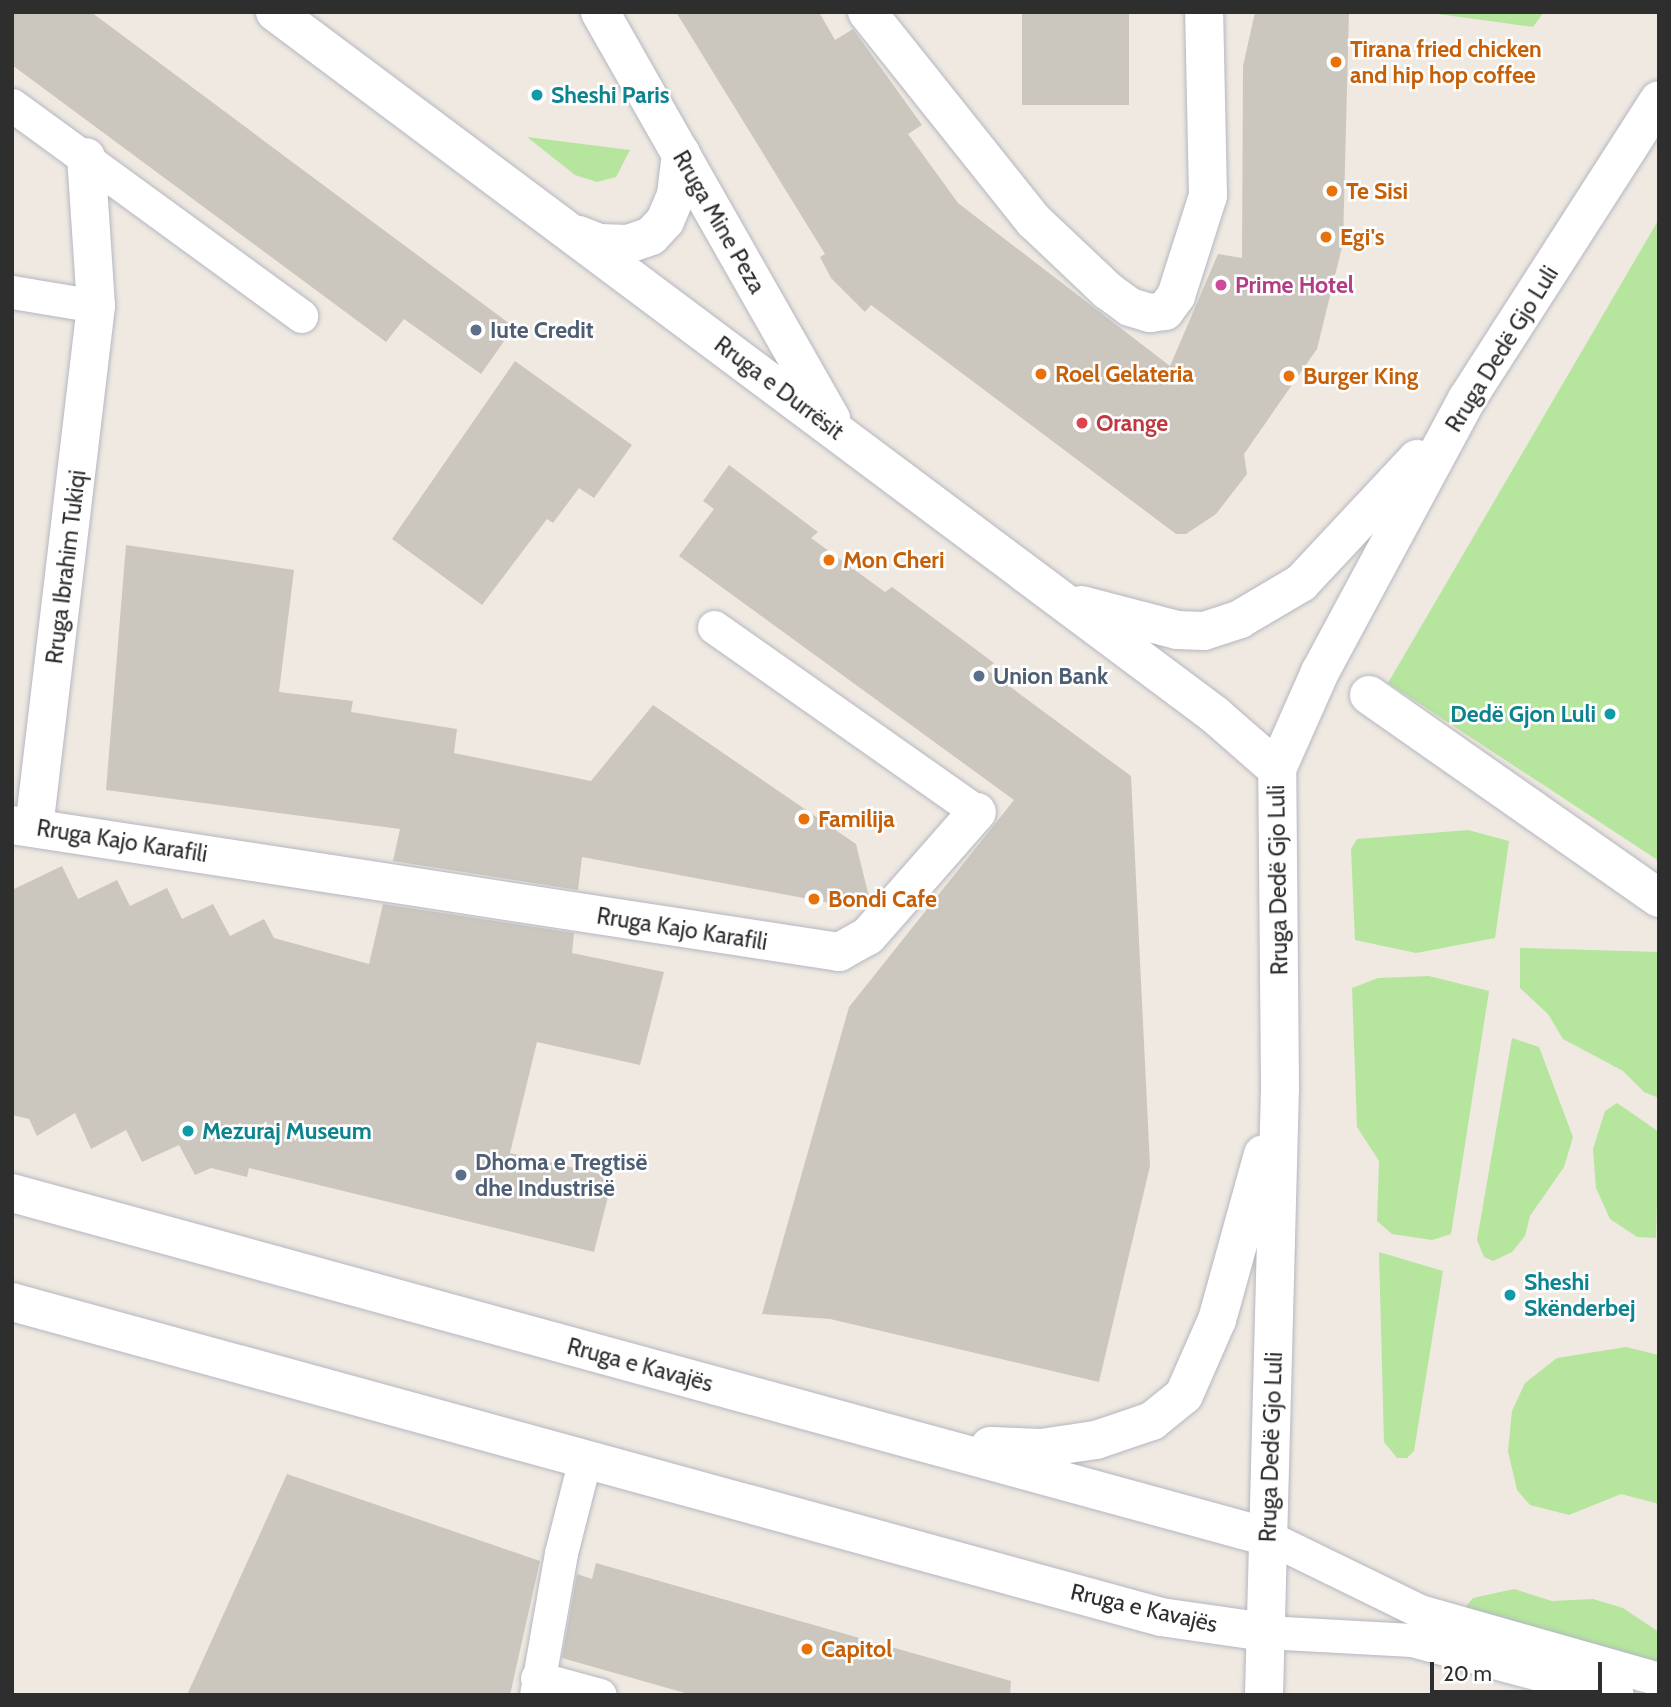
<!DOCTYPE html>
<html>
<head>
<meta charset="utf-8">
<style>
	body { margin:0 }
	#map { position:relative; width:1671px; height:1707px; overflow:hidden; background:#efe9e1; font-family:Cabin,sans-serif }
	div>[style] { position:absolute }
	[style*='--x'] { left:calc(var(--x)*1px); top:calc(var(--y)*1px); width:calc(var(--w)*1px); rotate:calc(var(--a)*1deg) }
	.green>* { inset:0; background:#b6e59e }
	.building>* { inset:0; background:#cbc7bf; transform-origin:0 0 }
	.roads { filter:drop-shadow(0 0 2px #b4b7c1) drop-shadow(0 0 2px #b4b7c1) }
	.service>* { height:33px; margin:-16.5px; padding:0 16.5px; transform-origin:16.5px; border-radius:16.5px; background:#fff }
	.pedestrian>* { height:38px; margin:-19px; padding:0 19px; transform-origin:19px; border-radius:19px; background:#fff }
	.minor>* { height:38px; margin:-19px; padding:0 19px; transform-origin:19px; border-radius:19px; background:#fff }
	.secondary>* { height:38px; margin:-19px; padding:0 19px; transform-origin:19px; border-radius:19px; background:#fff }
	.dots>* { width:19px; height:19px; translate:-50% -50%; box-sizing:border-box; border:4px solid #fff; border-radius:50% }
	span { translate:-50% -50%; white-space:nowrap; text-align:center; line-height:1.15; -webkit-text-stroke:5px #fff; paint-order:stroke }
	.food-label { font-size:23px; color:#c56008; font-weight:700 }
	.left { translate:0 -50%; text-align:left }
	.culture-label { font-size:23px; color:#0d838f; font-weight:700 }
	.right { translate:-100% -50%; text-align:right }
	.street-label { font-size:23px; color:#2e2e2e }
	.hotel-label { font-size:23px; color:#b23c85; font-weight:700 }
	.service-label { font-size:23px; color:#4e5e75; font-weight:700 }
	.health-label { font-size:23px; color:#be3a42; font-weight:700 }
	.frame { position:absolute; inset:0; border:14px solid #2e2e2e; pointer-events:none }
	.scale { position:absolute; left:1430px; top:1662px; width:172px; height:32px; box-sizing:border-box; border:4px solid #2e2e2e; border-top:0; padding-left:9px; font-size:21px; line-height:24px; white-space:nowrap; color:#2e2e2e; -webkit-text-stroke:5px #fff; paint-order:stroke }
</style>
</head>
<body>
<div id="map">
	<div class="green">
		<i style="clip-path:polygon(1423px 12px,1544px 12px,1533px 27px)"></i>
		<i style="clip-path:polygon(527px 137px,630px 150px,616px 177px,597px 182px,575px 175px)"></i>
		<i style="clip-path:polygon(1659px 219px,1659px 861px,1388px 683px)"></i>
		<i style="clip-path:polygon(1468px 830px,1509px 841px,1495px 938px,1416px 953px,1355px 940px,1351px 849px,1357px 839px)"></i>
		<i style="clip-path:polygon(1520px 948px,1659px 952px,1659px 1098px,1644px 1092px,1623px 1071px,1563px 1039px,1548px 1014px,1520px 988px)"></i>
		<i style="clip-path:polygon(1429px 976px,1489px 991px,1451px 1234px,1432px 1240px,1392px 1234px,1377px 1221px,1379px 1161px,1357px 1127px,1352px 988px,1378px 978px)"></i>
		<i style="clip-path:polygon(1512px 1038px,1539px 1047px,1573px 1137px,1564px 1167px,1530px 1216px,1525px 1236px,1512px 1252px,1493px 1261px,1484px 1257px,1477px 1240px)"></i>
		<i style="clip-path:polygon(1617px 1103px,1659px 1132px,1656px 1238px,1637px 1237px,1610px 1219px,1596px 1188px,1593px 1149px,1605px 1111px)"></i>
		<i style="clip-path:polygon(1379px 1252px,1443px 1271px,1414px 1451px,1407px 1458px,1397px 1458px,1384px 1442px)"></i>
		<i style="clip-path:polygon(1626px 1347px,1659px 1355px,1659px 1504px,1621px 1494px,1569px 1515px,1530px 1505px,1517px 1490px,1508px 1451px,1512px 1411px,1525px 1383px,1557px 1358px)"></i>
		<i style="clip-path:polygon(1514px 1589px,1552px 1601px,1593px 1599px,1623px 1608px,1659px 1632px,1659px 1664px,1463px 1610px,1473px 1598px)"></i>
	</div>
	<div class="building">
		<i style="clip-path:polygon(12px 12px,91px 12px,514px 327px,481px 374px,404px 319px,386px 342px,12px 65px)"></i>
		<i style="clip-path:polygon(676px 12px,819px 12px,835px 40px,853px 29px,922px 125px,908px 134px,958px 203px,1170px 366px,1218px 254px,1242px 258px,1243px 66px,1255px 12px,1349px 12px,1343px 243px,1317px 349px,1244px 454px,1247px 474px,1216px 514px,1186px 534px,1176px 534px,871px 305px,865px 312px,831px 278px,820px 257px,825px 254px)"></i>
		<i style="left:1022px;top:12px;width:107px;height:93px"></i>
		<i style="clip-path:polygon(515px 361px,632px 445px,594px 498px,579px 488px,553px 523px,547px 519px,482px 605px,392px 539px)"></i>
		<i style="clip-path:polygon(729px 465px,818px 532px,811px 538px,885px 592px,892px 587px,994px 663px,986px 669px,1131px 776px,1150px 1166px,1099px 1382px,830px 1319px,762px 1314px,849px 1007px,1014px 800px,679px 556px,714px 509px,703px 501px)"></i>
		<i style="clip-path:polygon(126px 545px,294px 570px,279px 692px,353px 701px,351px 712px,457px 729px,454px 753px,591px 781px,653px 705px,856px 844px,870px 901px,863px 909px,582px 857px,578px 890px,393px 861px,400px 829px,106px 790px)"></i>
		<i style="clip-path:polygon(62px 866px,78px 899px,117px 880px,130px 906px,167px 888px,182px 919px,213px 904px,230px 936px,264px 919px,274px 938px,369px 964px,383px 904px,574px 933px,572px 953px,664px 972px,640px 1065px,537px 1042px,510px 1153px,613px 1177px,594px 1252px,249px 1168px,247px 1177px,211px 1168px,195px 1175px,179px 1145px,142px 1162px,126px 1130px,91px 1149px,75px 1113px,37px 1136px,29px 1119px,12px 1115px,12px 890px)"></i>
		<i style="clip-path:polygon(287px 1474px,540px 1561px,510px 1695px,187px 1695px)"></i>
		<i style="clip-path:polygon(596px 1563px,1011px 1681px,1010px 1695px,692px 1695px,562px 1658px,577px 1574px,592px 1579px)"></i>
	</div>
	<div class="roads">
		<div class="service">
			<i style="--x:12;--y:105;--w:358;--a:36.1"></i>
			<i style="--x:12;--y:292;--w:85;--a:9.5"></i>
			<i style="--x:714;--y:627;--w:322;--a:35.1"></i>
			<i style="--x:1268;--y:1537;--w:169;--a:26"></i>
			<i style="--x:1420;--y:1611;--w:248;--a:15.9"></i>
			<i style="--x:1265;--y:1632;--w:147;--a:3.1"></i>
			<i style="--x:1412;--y:1640;--w:212;--a:15"></i>
			<i style="--x:537;--y:1678;--w:65;--a:15.1"></i>
			<i style="--x:536;--y:1695;--w:144;--a:-80"></i>
			<i style="--x:561;--y:1553;--w:97;--a:-75.7"></i>
		</div>
		<div class="pedestrian">
			<i style="--x:1369;--y:695;--w:354;--a:35"></i>
		</div>
		<div class="minor">
			<i style="--x:867;--y:12;--w:268;--a:51.4"></i>
			<i style="--x:1034;--y:221;--w:102;--a:43.4"></i>
			<i style="--x:1108;--y:291;--w:27;--a:36"></i>
			<i style="--x:1130;--y:307;--w:21;--a:17"></i>
			<i style="--x:1150;--y:313;--w:15;--a:-8"></i>
			<i style="--x:1165;--y:311;--w:19;--a:-54"></i>
			<i style="--x:1176;--y:296;--w:105;--a:-72.3"></i>
			<i style="--x:1208;--y:196;--w:184;--a:-91.2"></i>
			<i style="--x:12;--y:825;--w:837;--a:8.73"></i>
			<i style="--x:839;--y:952;--w:33;--a:-29"></i>
			<i style="--x:868;--y:936;--w:165;--a:-48.7"></i>
			<i style="--x:34;--y:828;--w:526;--a:-83.23"></i>
			<i style="--x:96;--y:306;--w:149;--a:-93.8"></i>
		</div>
		<div class="secondary">
			<i style="--x:275;--y:12;--w:1174;--a:36.79"></i>
			<i style="--x:1215;--y:715;--w:82;--a:41.1"></i>
			<i style="--x:600;--y:12;--w:468;--a:60.4"></i>
			<i style="--x:579;--y:235;--w:22;--a:22"></i>
			<i style="--x:599;--y:243;--w:29;--a:2"></i>
			<i style="--x:628;--y:244;--w:24;--a:-19"></i>
			<i style="--x:651;--y:236;--w:21;--a:-47"></i>
			<i style="--x:665;--y:221;--w:28;--a:-67"></i>
			<i style="--x:676;--y:195;--w:42;--a:-83.2"></i>
			<i style="--x:1081;--y:605;--w:99;--a:14.6"></i>
			<i style="--x:1177;--y:630;--w:27;--a:2"></i>
			<i style="--x:1204;--y:631;--w:38;--a:-18"></i>
			<i style="--x:1240;--y:619;--w:71;--a:-30.5"></i>
			<i style="--x:1301;--y:583;--w:170;--a:-46.9"></i>
			<i style="--x:12;--y:1193;--w:1302;--a:15.32"></i>
			<i style="--x:12;--y:1302;--w:1191;--a:15.33"></i>
			<i style="--x:1161;--y:1617;--w:105;--a:8.2"></i>
			<i style="--x:990;--y:1446;--w:51;--a:2.2"></i>
			<i style="--x:1041;--y:1448;--w:56;--a:-8.3"></i>
			<i style="--x:1096;--y:1440;--w:59;--a:-18.7"></i>
			<i style="--x:1152;--y:1421;--w:41;--a:-39.1"></i>
			<i style="--x:1184;--y:1395;--w:82;--a:-66.3"></i>
			<i style="--x:1217;--y:1320;--w:172;--a:-74.5"></i>
			<i style="--x:1264;--y:1695;--w:607;--a:-88.49"></i>
			<i style="--x:1280;--y:1088;--w:319;--a:-90.5"></i>
			<i style="--x:1277;--y:769;--w:106;--a:-66.1"></i>
			<i style="--x:1320;--y:672;--w:310;--a:-61.7"></i>
			<i style="--x:1467;--y:399;--w:355;--a:-57.3"></i>
		</div>
	</div>
	<div class="dots">
		<i style="left:1336px;top:62px;background:#e8710a"></i>
		<i style="left:537px;top:95px;background:#0f9aa8"></i>
		<i style="left:1332px;top:191px;background:#e8710a"></i>
		<i style="left:1326px;top:237px;background:#e8710a"></i>
		<i style="left:1221px;top:285px;background:#d1479c"></i>
		<i style="left:476px;top:330px;background:#5c6f8a"></i>
		<i style="left:1041px;top:374px;background:#e8710a"></i>
		<i style="left:1289px;top:376px;background:#e8710a"></i>
		<i style="left:1082px;top:423px;background:#e0444e"></i>
		<i style="left:829px;top:560px;background:#e8710a"></i>
		<i style="left:979px;top:676px;background:#5c6f8a"></i>
		<i style="left:1610px;top:714px;background:#0f9aa8"></i>
		<i style="left:804px;top:819px;background:#e8710a"></i>
		<i style="left:814px;top:899px;background:#e8710a"></i>
		<i style="left:188px;top:1131px;background:#0f9aa8"></i>
		<i style="left:461px;top:1175px;background:#5c6f8a"></i>
		<i style="left:1510px;top:1295px;background:#0f9aa8"></i>
		<i style="left:807px;top:1649px;background:#e8710a"></i>
	</div>
	<div class="food-label">
		<span class="left" style="left:1350px;top:62px">Tirana fried chicken<br>and hip hop coffee</span>
		<span class="left" style="left:1346px;top:191px">Te Sisi</span>
		<span class="left" style="left:1340px;top:237px">Egi's</span>
		<span class="left" style="left:1055px;top:374px">Roel Gelateria</span>
		<span class="left" style="left:1303px;top:376px">Burger King</span>
		<span class="left" style="left:843px;top:560px">Mon Cheri</span>
		<span class="left" style="left:818px;top:819px">Familija</span>
		<span class="left" style="left:828px;top:899px">Bondi Cafe</span>
		<span class="left" style="left:821px;top:1649px">Capitol</span>
	</div>
	<div class="culture-label">
		<span class="left" style="left:551px;top:95px">Sheshi Paris</span>
		<span class="right" style="left:1596px;top:714px">Dedë Gjon Luli</span>
		<span class="left" style="left:202px;top:1131px">Mezuraj Museum</span>
		<span class="left" style="left:1524px;top:1295px">Sheshi<br>Skënderbej</span>
	</div>
	<div class="street-label">
		<span style="left:719px;top:222px;rotate:60deg">Rruga Mine Peza</span>
		<span style="left:1502px;top:349px;rotate:-58deg">Rruga Dedë Gjo Luli</span>
		<span style="left:779px;top:388px;rotate:37deg">Rruga e Durrësit</span>
		<span style="left:66px;top:567px;rotate:-83deg">Rruga Ibrahim Tukiqi</span>
		<span style="left:122px;top:841px;rotate:9deg">Rruga Kajo Karafili</span>
		<span style="left:1278px;top:880px;rotate:-91deg">Rruga Dedë Gjo Luli</span>
		<span style="left:682px;top:929px;rotate:9deg">Rruga Kajo Karafili</span>
		<span style="left:640px;top:1365px;rotate:15deg">Rruga e Kavajës</span>
		<span style="left:1271px;top:1447px;rotate:-88deg">Rruga Dedë Gjo Luli</span>
		<span style="left:1144px;top:1608px;rotate:13deg">Rruga e Kavajës</span>
	</div>
	<div class="hotel-label">
		<span class="left" style="left:1235px;top:285px">Prime Hotel</span>
	</div>
	<div class="service-label">
		<span class="left" style="left:490px;top:330px">Iute Credit</span>
		<span class="left" style="left:993px;top:676px">Union Bank</span>
		<span class="left" style="left:475px;top:1175px">Dhoma e Tregtisë<br>dhe Industrisë</span>
	</div>
	<div class="health-label">
		<span class="left" style="left:1096px;top:423px">Orange</span>
	</div>
	<div class="frame"></div>
	<div class="scale">20 m</div>
</div>
</body>
</html>
